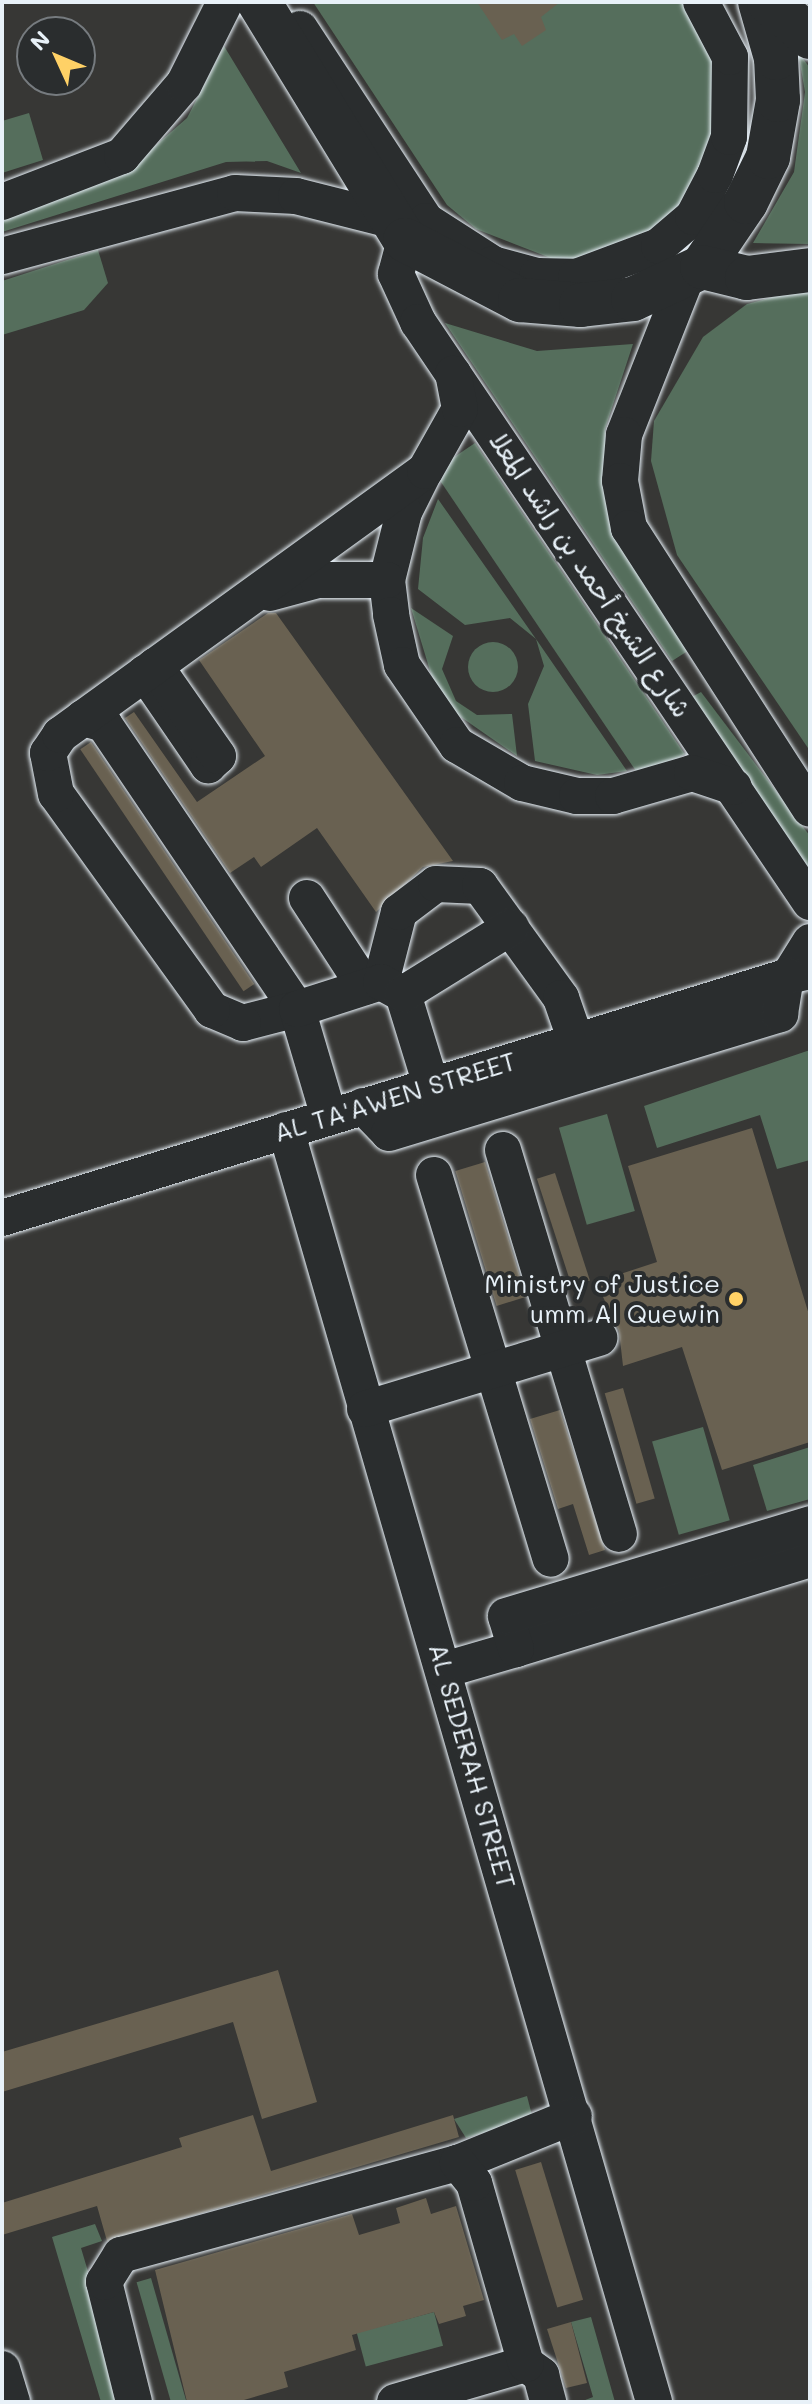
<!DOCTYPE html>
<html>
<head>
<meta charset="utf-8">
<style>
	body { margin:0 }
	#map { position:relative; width:812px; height:2404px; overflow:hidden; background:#373735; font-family:Mali,"Playpen Sans Arabic",sans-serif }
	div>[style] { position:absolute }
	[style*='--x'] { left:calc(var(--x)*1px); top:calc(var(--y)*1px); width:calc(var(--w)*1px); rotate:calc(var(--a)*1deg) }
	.green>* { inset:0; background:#556e5c; transform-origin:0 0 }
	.round { border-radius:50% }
	.building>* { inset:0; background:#696151; transform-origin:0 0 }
	.roads { filter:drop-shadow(0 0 2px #e8f1f8) drop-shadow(0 0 2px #e8f1f8) }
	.minor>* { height:36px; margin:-18px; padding:0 18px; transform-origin:18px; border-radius:18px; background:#2a2d2e }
	.major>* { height:44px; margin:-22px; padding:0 22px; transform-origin:22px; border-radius:22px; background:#2a2d2e }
	.dots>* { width:22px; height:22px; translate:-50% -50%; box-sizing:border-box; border:4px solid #2a2d2e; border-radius:50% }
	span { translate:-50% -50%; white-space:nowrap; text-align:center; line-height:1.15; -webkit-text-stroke:8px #2a2d2e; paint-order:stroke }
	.street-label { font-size:26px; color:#e8f1f8 }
	.poi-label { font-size:26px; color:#e8f1f8 }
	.right { translate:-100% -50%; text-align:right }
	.frame { position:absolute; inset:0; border:4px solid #e8f1f8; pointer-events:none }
	.north { position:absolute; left:16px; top:16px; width:80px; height:80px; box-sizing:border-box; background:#2a2d2e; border:2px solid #767b7f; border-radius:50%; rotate:314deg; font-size:22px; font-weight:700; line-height:32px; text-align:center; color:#e8f1f8 }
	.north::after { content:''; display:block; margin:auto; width:28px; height:36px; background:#ffd166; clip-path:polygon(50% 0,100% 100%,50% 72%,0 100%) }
</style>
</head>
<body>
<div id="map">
	<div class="green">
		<i style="clip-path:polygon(313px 2px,714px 2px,739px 86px,670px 230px,590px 259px,553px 259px,476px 229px,447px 205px)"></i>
		<i style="clip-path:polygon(224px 46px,301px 173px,267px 161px,226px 162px,2px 232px,2px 212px,124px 173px,187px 118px)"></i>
		<i style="clip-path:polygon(798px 52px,810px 68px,810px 244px,753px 243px,794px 172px,805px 92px)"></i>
		<i style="clip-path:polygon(29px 113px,43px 160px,2px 173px,2px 121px)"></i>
		<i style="clip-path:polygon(98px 250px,108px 283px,84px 310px,2px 335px,2px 281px)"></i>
		<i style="clip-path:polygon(810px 287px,810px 751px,677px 555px,651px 461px,654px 421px,703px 337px,747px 304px)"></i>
		<i style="clip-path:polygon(445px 323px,537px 351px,633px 344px,605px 429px,606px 474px,694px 647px,672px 661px)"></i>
		<i style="left:475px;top:443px;width:375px;height:50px;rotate:56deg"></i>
		<i style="clip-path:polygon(438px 499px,536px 639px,627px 771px,597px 775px,535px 761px,528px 704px,544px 666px,536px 639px,510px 618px,465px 625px,418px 589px,423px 538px)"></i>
		<i style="clip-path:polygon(411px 608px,453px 636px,442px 669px,456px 701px,477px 715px,512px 714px,517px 756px,458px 715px,434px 684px)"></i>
		<i class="round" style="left:468px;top:642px;width:50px;height:50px"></i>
		<i style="clip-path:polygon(701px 692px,810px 836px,810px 875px,690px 698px)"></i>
		<i style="clip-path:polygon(810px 1050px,810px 1160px,777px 1169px,760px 1115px,657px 1148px,644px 1106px)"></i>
		<i style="left:607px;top:1114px;width:101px;height:50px;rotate:74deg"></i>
		<i style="left:703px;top:1427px;width:97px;height:53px;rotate:74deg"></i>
		<i style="clip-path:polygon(810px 1447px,810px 1499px,767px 1511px,753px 1465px)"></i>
		<i style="clip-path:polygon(527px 2096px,533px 2119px,466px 2138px,454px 2119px)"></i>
		<i style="clip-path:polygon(95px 2224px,102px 2241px,81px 2248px,127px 2402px,101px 2402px,52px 2237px)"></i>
		<i style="left:151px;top:2278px;width:129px;height:15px;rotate:74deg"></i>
		<i style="left:434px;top:2312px;width:35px;height:80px;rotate:75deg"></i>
		<i style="clip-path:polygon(591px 2317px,615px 2402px,580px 2402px,593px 2397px,571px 2322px)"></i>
	</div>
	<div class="building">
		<i style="clip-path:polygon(477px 2px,560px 2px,541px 17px,546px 30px,522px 46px,514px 34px,502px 40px)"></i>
		<i style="clip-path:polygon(268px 613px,276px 613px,453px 861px,423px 867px,376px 912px,317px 828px,261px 867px,254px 857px,230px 873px,125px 718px,134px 712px,197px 802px,265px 756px,199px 660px)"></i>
		<i style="left:91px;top:742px;width:292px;height:13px;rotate:56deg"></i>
		<i style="clip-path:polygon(752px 1128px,810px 1318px,810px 1442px,722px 1470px,682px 1347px,623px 1366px,619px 1331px,596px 1282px,657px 1262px,628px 1166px)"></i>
		<i style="left:485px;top:1162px;width:141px;height:31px;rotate:73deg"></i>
		<i style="left:555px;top:1173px;width:113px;height:19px;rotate:72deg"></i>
		<i style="left:623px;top:1388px;width:115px;height:19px;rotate:74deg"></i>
		<i style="clip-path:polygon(560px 1410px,605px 1550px,589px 1555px,573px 1504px,558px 1509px,530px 1419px)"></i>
		<i style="clip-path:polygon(278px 1970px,317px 2102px,262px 2119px,233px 2022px,2px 2092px,2px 2052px)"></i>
		<i style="clip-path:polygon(253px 2115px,271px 2171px,453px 2115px,459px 2137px,107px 2241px,97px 2206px,2px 2235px,2px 2203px,182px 2147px,179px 2138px)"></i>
		<i style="left:541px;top:2162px;width:144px;height:27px;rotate:73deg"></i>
		<i style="clip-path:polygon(426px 2198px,431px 2214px,456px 2206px,484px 2300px,463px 2306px,466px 2316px,439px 2324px,434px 2312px,352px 2335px,356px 2350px,284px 2372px,288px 2387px,237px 2402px,187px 2402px,155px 2270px,352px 2214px,359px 2235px,400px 2223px,396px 2208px)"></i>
		<i style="clip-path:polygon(571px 2322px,587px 2383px,566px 2388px,547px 2329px)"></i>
	</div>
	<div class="roads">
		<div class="minor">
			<i style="--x:300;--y:29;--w:230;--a:56.7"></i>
			<i style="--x:426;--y:221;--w:80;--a:32.7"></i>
			<i style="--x:493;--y:264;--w:46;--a:15.3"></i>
			<i style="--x:537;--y:276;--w:39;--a:1"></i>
			<i style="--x:576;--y:277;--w:89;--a:-20.5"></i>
			<i style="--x:659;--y:246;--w:45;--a:-40.5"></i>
			<i style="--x:693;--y:217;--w:47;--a:-62.4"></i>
			<i style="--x:715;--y:175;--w:40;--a:-69.8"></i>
			<i style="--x:729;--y:137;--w:80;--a:-89.3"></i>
			<i style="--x:730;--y:57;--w:62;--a:-117.8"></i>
			<i style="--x:2;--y:202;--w:129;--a:-21"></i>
			<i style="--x:122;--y:156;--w:95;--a:-49.3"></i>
			<i style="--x:184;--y:84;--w:92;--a:-63.4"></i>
			<i style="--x:405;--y:240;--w:35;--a:105"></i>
			<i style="--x:396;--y:274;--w:53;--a:65.4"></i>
			<i style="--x:418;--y:322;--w:700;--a:55.95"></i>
			<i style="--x:2;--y:256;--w:241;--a:-15.1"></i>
			<i style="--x:235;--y:193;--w:61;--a:2.8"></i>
			<i style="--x:296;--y:196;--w:98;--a:14.2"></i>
			<i style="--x:688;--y:273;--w:174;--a:111.6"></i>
			<i style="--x:624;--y:435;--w:46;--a:95"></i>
			<i style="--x:620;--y:481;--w:48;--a:79.2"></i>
			<i style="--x:629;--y:528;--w:334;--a:57.2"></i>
			<i style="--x:422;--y:476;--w:40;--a:116.6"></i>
			<i style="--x:404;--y:512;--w:70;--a:104"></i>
			<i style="--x:387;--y:580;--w:35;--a:83"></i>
			<i style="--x:391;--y:615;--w:51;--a:77.6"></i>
			<i style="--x:402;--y:665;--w:97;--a:55.5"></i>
			<i style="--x:457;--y:745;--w:75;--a:30.3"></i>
			<i style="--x:522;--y:783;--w:57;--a:13.3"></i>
			<i style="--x:577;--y:796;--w:36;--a:0"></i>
			<i style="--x:613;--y:796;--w:82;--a:-16.2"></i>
			<i style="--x:692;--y:773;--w:44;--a:18.4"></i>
			<i style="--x:270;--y:593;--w:50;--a:-15.2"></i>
			<i style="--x:318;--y:580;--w:69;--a:0"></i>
			<i style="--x:145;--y:673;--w:112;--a:55.6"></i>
			<i style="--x:208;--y:765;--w:13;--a:-42"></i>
			<i style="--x:218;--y:756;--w:110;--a:-125"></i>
			<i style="--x:83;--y:718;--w:22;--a:16"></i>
			<i style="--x:104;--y:724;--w:344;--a:55.9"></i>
			<i style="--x:297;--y:1009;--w:56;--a:165.5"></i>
			<i style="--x:243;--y:1023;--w:34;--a:-157"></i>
			<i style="--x:212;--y:1010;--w:266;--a:-125.8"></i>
			<i style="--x:56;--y:794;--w:42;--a:-101"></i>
			<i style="--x:48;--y:753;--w:22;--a:-56"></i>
			<i style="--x:60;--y:735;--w:450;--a:-35.9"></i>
			<i style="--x:425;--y:471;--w:71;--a:-60.6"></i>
			<i style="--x:460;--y:409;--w:36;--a:-101"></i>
			<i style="--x:307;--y:898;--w:106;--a:56.9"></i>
			<i style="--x:810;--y:971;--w:22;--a:167"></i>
			<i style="--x:789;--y:976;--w:40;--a:-58"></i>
			<i style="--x:381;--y:982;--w:72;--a:-75.6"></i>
			<i style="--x:399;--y:912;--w:46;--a:-37.1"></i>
			<i style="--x:436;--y:884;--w:44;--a:2.6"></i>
			<i style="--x:480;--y:886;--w:138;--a:54.1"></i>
			<i style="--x:561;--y:998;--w:46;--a:70.8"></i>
			<i style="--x:403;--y:994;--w:95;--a:72.9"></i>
			<i style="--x:363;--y:1106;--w:37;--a:46"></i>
			<i style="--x:389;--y:1133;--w:409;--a:-16.9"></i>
			<i style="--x:780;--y:1014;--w:38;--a:-81"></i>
			<i style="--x:329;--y:1117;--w:113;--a:-106.5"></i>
			<i style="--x:297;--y:1009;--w:88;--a:-17.8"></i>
			<i style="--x:381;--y:982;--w:25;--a:29"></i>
			<i style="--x:403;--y:994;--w:127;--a:-31.8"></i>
			<i style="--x:286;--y:1130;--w:1324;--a:73.86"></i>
			<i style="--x:503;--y:1150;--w:401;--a:73.2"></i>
			<i style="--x:434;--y:1175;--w:401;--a:73.1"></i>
			<i style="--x:2;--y:1218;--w:823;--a:-17.09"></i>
			<i style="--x:365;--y:1409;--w:245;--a:-16.9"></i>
			<i style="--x:516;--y:1649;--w:307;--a:-17"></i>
			<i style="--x:444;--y:1670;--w:75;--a:-16.3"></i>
			<i style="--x:516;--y:1649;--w:34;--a:-107"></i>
			<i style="--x:506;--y:1616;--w:318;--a:-16.8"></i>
			<i style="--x:526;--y:2364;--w:19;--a:36"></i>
			<i style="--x:541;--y:2375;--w:28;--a:75"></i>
			<i style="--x:2;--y:2369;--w:34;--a:73"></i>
			<i style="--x:134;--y:2402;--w:124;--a:-104"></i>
			<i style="--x:104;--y:2282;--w:32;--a:-58"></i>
			<i style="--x:121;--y:2255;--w:349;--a:-15.3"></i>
			<i style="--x:458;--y:2163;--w:125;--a:-22.1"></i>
			<i style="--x:395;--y:2402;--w:136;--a:-16.2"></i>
			<i style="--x:526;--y:2364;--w:188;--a:-106"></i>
			<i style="--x:474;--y:2183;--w:26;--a:-129"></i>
		</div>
		<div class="major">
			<i style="--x:259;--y:2;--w:279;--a:58.5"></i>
			<i style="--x:405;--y:240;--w:130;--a:27.6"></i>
			<i style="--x:520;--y:300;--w:61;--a:4.7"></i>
			<i style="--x:581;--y:305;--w:52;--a:-6.6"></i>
			<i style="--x:633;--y:299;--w:76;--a:-24.9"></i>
			<i style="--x:702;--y:267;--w:78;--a:-55.9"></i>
			<i style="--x:746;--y:202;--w:50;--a:-63.9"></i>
			<i style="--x:768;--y:157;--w:58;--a:-80"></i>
			<i style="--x:778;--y:100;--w:42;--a:-92.7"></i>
			<i style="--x:776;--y:58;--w:58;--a:-105.9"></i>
			<i style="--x:769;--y:2;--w:54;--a:40.5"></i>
			<i style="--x:702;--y:267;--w:46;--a:13.7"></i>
			<i style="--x:747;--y:278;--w:64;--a:-7.2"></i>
		</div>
	</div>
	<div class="dots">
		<i style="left:736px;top:1299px;background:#ffd166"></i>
	</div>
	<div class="street-label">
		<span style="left:590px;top:575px;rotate:56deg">شارع الشيخ أحمد بن راشد المعلا</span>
		<span style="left:395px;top:1097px;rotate:-17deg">AL TA'AWEN STREET</span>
		<span style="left:472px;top:1766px;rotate:74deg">AL SEDERAH STREET</span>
	</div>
	<div class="poi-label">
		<span class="right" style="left:720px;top:1299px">Ministry of Justice<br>umm Al Quewin</span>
	</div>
	<div class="frame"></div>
	<div class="north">N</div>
</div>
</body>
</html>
